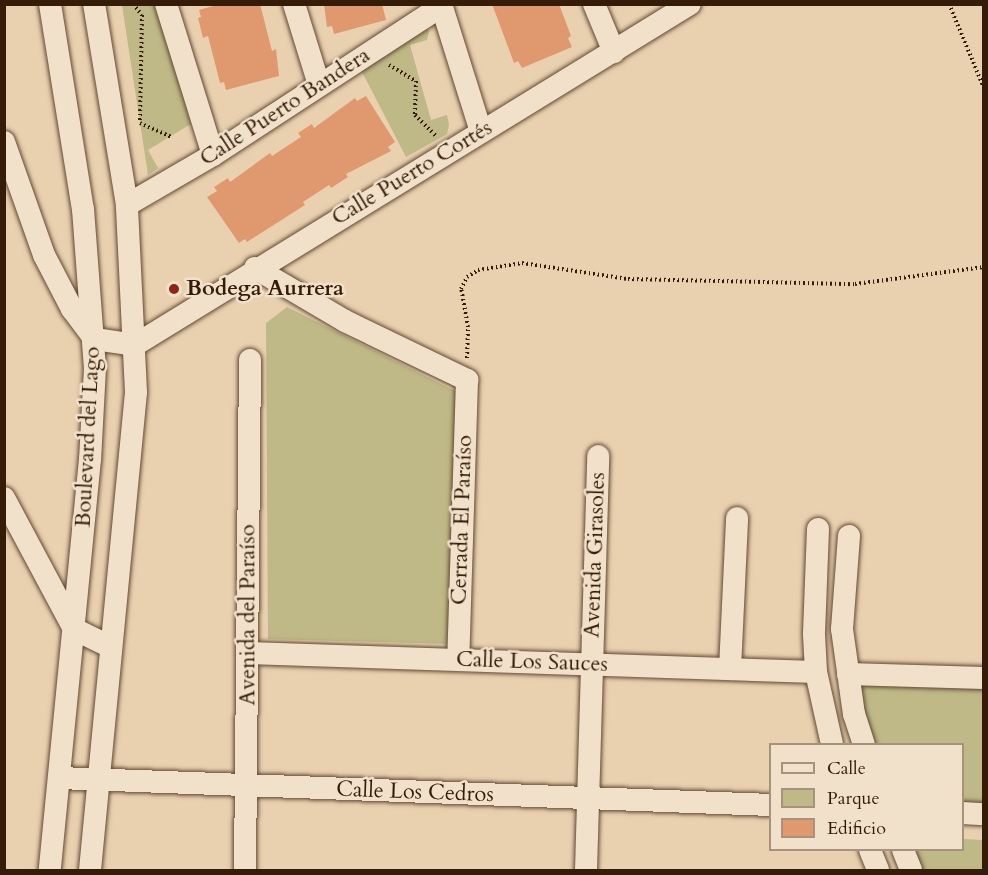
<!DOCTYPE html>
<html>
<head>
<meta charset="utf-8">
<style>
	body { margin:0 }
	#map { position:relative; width:988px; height:875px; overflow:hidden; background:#e9d1af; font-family:Cardo,serif }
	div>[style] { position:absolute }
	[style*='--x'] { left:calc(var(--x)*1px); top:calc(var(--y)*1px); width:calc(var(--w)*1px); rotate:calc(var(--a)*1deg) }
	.green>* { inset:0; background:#beb986 }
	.building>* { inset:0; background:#e0996f }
	.path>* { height:4px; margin-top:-2px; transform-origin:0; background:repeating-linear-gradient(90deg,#351c09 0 1.5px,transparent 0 4.5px) }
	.roads { filter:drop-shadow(0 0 2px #624932) drop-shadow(0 0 2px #624932) }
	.minor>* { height:22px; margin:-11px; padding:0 11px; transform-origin:11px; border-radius:11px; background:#f1e1cb }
	.dots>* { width:16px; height:16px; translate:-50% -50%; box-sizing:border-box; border:3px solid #f1e1cb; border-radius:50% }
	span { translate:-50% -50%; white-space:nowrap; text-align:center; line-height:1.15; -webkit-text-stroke:5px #f1e1cb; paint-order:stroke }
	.street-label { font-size:22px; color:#351c09 }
	.poi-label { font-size:22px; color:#351c09; font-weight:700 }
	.left { translate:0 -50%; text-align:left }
	.frame { position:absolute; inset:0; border:6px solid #351c09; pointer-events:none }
	.legend { position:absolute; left:769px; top:743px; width:195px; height:108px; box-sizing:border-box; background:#f1e1cb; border:2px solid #a6927d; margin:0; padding:8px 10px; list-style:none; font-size:18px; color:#351c09 }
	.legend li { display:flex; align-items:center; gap:12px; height:30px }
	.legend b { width:30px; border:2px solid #a6927d }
</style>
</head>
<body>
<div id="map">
	<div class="green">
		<i style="clip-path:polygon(122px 5px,157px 5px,194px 122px,148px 150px,158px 168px,148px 175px)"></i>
		<i style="clip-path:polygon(426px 27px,429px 31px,427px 40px,410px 45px,431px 120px,447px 115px,449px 125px,447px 134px,406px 157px,361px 70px)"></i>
		<i style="clip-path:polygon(287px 307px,457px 392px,449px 644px,268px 639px,266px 323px)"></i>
		<i style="clip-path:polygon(857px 680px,983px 682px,983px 807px,963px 807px,962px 744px,872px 744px)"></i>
		<i style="clip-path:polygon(963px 839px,983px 840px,983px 870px,920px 870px,912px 850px,962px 850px)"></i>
	</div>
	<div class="building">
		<i style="clip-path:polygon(220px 4px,260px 4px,272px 51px,276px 49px,279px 76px,226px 90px,224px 82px,220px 83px,208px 36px,203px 38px,198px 18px,201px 17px,199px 10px)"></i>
		<i style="clip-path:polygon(324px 4px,382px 4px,386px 20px,334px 34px,332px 26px,327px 27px)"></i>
		<i style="clip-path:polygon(492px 4px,559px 4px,571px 36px,568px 38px,572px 47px,522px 68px,518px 61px,514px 63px)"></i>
		<i style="clip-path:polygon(366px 96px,395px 142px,388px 147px,391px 151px,346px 174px,348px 177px,331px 188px,329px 185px,303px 202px,305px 205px,247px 242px,245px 239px,239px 243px,207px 197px,217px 191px,214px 187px,228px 178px,230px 182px,270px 153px,272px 156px,301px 137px,298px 133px,312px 124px,314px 128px,355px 98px,357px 101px)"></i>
	</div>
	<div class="path">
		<i style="--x:133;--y:4;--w:14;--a:51"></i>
		<i style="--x:142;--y:15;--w:108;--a:91.1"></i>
		<i style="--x:140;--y:123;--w:34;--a:24"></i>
		<i style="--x:949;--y:4;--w:91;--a:67.4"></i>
		<i style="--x:389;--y:65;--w:31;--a:31"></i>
		<i style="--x:416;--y:81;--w:34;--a:92"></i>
		<i style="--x:415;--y:115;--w:30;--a:45"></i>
		<i style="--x:467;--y:358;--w:31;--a:-88"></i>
		<i style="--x:468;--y:327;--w:39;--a:-100"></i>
		<i style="--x:461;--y:289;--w:13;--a:-63"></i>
		<i style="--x:467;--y:277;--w:13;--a:-32"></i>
		<i style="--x:478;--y:270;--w:45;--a:-9"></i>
		<i style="--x:522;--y:263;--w:107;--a:8.6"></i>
		<i style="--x:628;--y:279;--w:227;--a:1.3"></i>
		<i style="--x:855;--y:284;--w:130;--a:-7.5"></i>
	</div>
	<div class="roads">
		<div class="minor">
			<i style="--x:50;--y:4;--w:208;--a:80.9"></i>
			<i style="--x:83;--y:209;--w:159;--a:85.7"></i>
			<i style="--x:95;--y:368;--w:91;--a:93.1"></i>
			<i style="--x:90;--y:459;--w:413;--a:95.6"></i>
			<i style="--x:166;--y:4;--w:158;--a:72.7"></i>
			<i style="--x:294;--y:4;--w:85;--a:72.8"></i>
			<i style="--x:441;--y:4;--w:134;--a:72.6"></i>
			<i style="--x:594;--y:4;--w:52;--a:67.4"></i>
			<i style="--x:4;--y:142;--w:120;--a:70.5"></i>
			<i style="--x:44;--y:255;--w:61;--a:62.6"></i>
			<i style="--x:72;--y:309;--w:38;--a:53"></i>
			<i style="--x:95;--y:339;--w:40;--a:8.5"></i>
			<i style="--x:135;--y:345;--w:651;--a:-31.57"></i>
			<i style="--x:127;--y:205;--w:99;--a:-30.2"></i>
			<i style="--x:213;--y:155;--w:273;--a:-33.1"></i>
			<i style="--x:255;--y:268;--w:104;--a:30.5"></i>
			<i style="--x:345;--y:321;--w:136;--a:25.8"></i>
			<i style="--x:467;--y:380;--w:280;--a:91.8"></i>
			<i style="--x:4;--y:498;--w:149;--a:61.9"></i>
			<i style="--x:74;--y:629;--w:39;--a:26"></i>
			<i style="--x:818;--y:529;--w:105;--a:92.2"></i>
			<i style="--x:814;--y:634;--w:38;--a:87"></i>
			<i style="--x:816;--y:672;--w:74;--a:77.5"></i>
			<i style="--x:849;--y:536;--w:93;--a:94.3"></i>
			<i style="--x:842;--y:629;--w:86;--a:82"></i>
			<i style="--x:854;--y:714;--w:32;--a:72"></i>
			<i style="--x:248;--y:653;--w:568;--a:1.92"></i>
			<i style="--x:730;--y:669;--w:151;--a:-87.3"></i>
			<i style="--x:848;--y:674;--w:136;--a:1.7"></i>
			<i style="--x:59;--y:778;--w:712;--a:2.17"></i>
			<i style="--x:962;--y:813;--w:22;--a:3"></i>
			<i style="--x:870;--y:850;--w:22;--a:68"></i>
			<i style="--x:903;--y:850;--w:22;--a:68"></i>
			<i style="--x:90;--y:870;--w:480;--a:-84.5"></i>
			<i style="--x:136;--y:392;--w:187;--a:-92.8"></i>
			<i style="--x:127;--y:205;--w:204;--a:-99.3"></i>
			<i style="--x:245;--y:870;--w:510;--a:-89.44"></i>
			<i style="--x:586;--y:870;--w:414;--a:-88.3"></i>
		</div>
	</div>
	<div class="dots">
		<i style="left:174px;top:289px;background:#8f2418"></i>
	</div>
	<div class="street-label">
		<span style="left:285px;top:107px;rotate:-33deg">Calle Puerto Bandera</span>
		<span style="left:412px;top:173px;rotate:-31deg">Calle Puerto Cortés</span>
		<span style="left:88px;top:437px;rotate:-87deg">Boulevard del Lago</span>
		<span style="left:462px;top:520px;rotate:-88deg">Cerrada El Paraíso</span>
		<span style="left:595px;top:555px;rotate:-88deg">Avenida Girasoles</span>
		<span style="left:248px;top:615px;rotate:-90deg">Avenida del Paraíso</span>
		<span style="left:532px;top:662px;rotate:2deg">Calle Los Sauces</span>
		<span style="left:415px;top:792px;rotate:2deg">Calle Los Cedros</span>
	</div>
	<div class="poi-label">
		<span class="left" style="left:186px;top:289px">Bodega Aurrera</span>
	</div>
	<div class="frame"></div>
	<ul class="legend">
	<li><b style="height:8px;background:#f1e1cb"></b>Calle</li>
	<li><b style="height:16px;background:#beb986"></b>Parque</li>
	<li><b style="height:16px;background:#e0996f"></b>Edificio</li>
	</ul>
</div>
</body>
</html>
